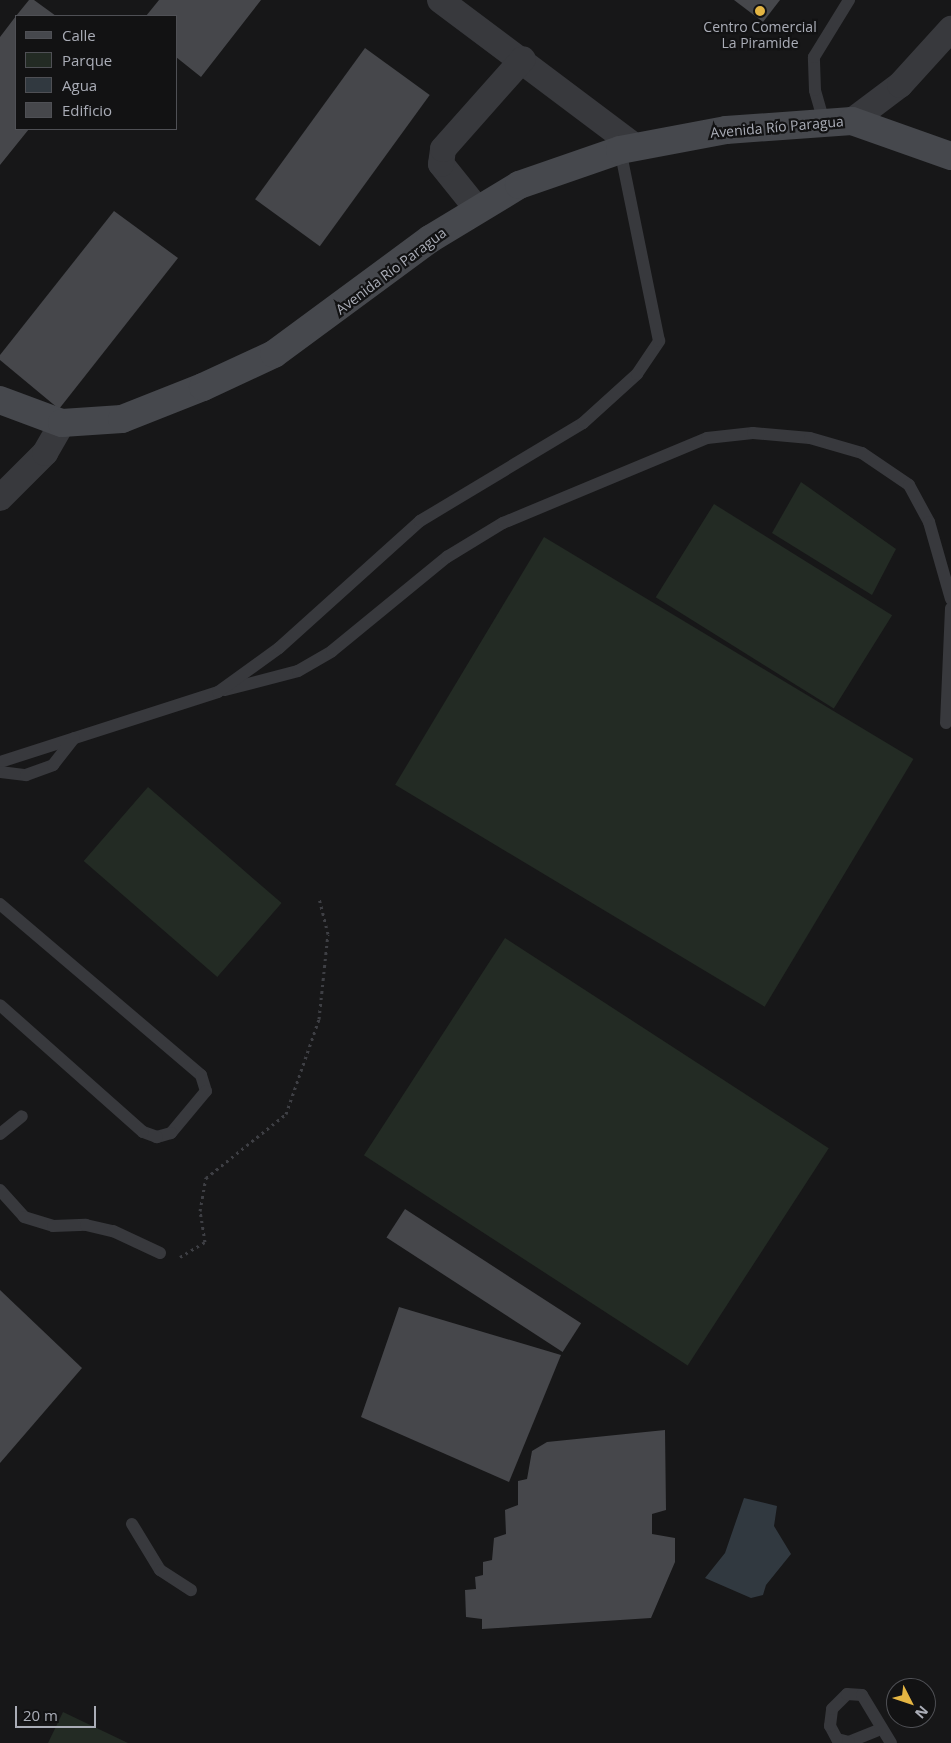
<!DOCTYPE html>
<html>
<head>
<meta charset="utf-8">
<style>
	body { margin:0 }
	#map { position:relative; width:951px; height:1743px; overflow:hidden; background:#171718; font-family:"Open Sans",sans-serif }
	div>[style] { position:absolute }
	[style*='--x'] { left:calc(var(--x)*1px); top:calc(var(--y)*1px); width:calc(var(--w)*1px); rotate:calc(var(--a)*1deg) }
	.green>* { inset:0; background:#232b24; transform-origin:0 0 }
	.water>* { inset:0; background:#313940 }
	.building>* { inset:0; background:#46474b; transform-origin:0 0 }
	.path>* { height:3px; margin-top:-1.5px; transform-origin:0; background:repeating-linear-gradient(90deg,#3e3f44 0 2.5px,transparent 0 6.5px) }
	.service>* { height:12px; margin:-6px; padding:0 6px; transform-origin:6px; border-radius:6px; background:#38393d }
	.minor>* { height:26px; margin:-13px; padding:0 13px; transform-origin:13px; border-radius:13px; background:#38393d }
	.secondary>* { height:28px; margin:-14px; padding:0 14px; transform-origin:14px; border-radius:14px; background:#46484d }
	.dots>* { width:14px; height:14px; translate:-50% -50%; box-sizing:border-box; border:2px solid #121213; border-radius:50% }
	span { translate:-50% -50%; white-space:nowrap; text-align:center; line-height:1.15; -webkit-text-stroke:4.5px #121213; paint-order:stroke }
	.poi-label { font-size:14px; color:#aaadb7 }
	.street-label { font-size:14px; color:#aaadb7 }
	.legend { position:absolute; left:15px; top:15px; width:162px; height:115px; box-sizing:border-box; background:#121213; border:1px solid #4f5055; margin:0; padding:6px 9px; list-style:none; font-size:15px; color:#aaadb7 }
	.legend li { display:flex; align-items:center; gap:10px; height:25px }
	.legend b { width:25px; border:1px solid #4f5055 }
	.north { position:absolute; left:886px; top:1678px; width:50px; height:50px; box-sizing:border-box; background:#121213; border:1px solid #4f5055; border-radius:50%; rotate:131deg; font-size:14px; font-weight:700; line-height:20px; text-align:center; color:#aaadb7 }
	.north::after { content:''; display:block; margin:auto; width:18px; height:22px; background:#e4b543; clip-path:polygon(50% 0,100% 100%,50% 72%,0 100%) }
	.scale { position:absolute; left:15px; top:1706px; width:81px; height:22px; box-sizing:border-box; border:2px solid #aaadb7; border-top:0; padding-left:6px; font-size:15px; line-height:18px; white-space:nowrap; color:#aaadb7; -webkit-text-stroke:4px #121213; paint-order:stroke }
</style>
</head>
<body>
<div id="map">
	<div class="green">
		<i style="clip-path:polygon(801px 482px,896px 549px,872px 595px,772px 533px)"></i>
		<i style="left:714px;top:504px;width:210px;height:110px;rotate:32deg"></i>
		<i style="left:544px;top:537px;width:431px;height:289px;rotate:31deg"></i>
		<i style="left:148px;top:787px;width:177px;height:98px;rotate:41deg"></i>
		<i style="left:505px;top:938px;width:386px;height:259px;rotate:33deg"></i>
		<i style="clip-path:polygon(63px 1712px,128px 1743px,48px 1743px)"></i>
	</div>
	<div class="water">
		<i style="clip-path:polygon(744px 1498px,777px 1506px,774px 1526px,791px 1554px,766px 1585px,763px 1595px,751px 1598px,705px 1578px,725px 1553px)"></i>
	</div>
	<div class="building">
		<i style="clip-path:polygon(29px 0,34px 0,56px 16px,16px 16px)"></i>
		<i style="clip-path:polygon(159px 0,261px 0,201px 77px,176px 57px,176px 16px,146px 16px)"></i>
		<i style="clip-path:polygon(734px 0,780px 0,763px 22px)"></i>
		<i style="clip-path:polygon(16px 16px,16px 129px,29px 129px,0 165px,0 37px)"></i>
		<i style="left:365px;top:48px;width:80px;height:187px;rotate:36deg"></i>
		<i style="clip-path:polygon(114px 211px,178px 258px,59px 409px,0 360px,0 355px)"></i>
		<i style="left:405px;top:1209px;width:210px;height:34px;rotate:33deg"></i>
		<i style="clip-path:polygon(0 1290px,82px 1368px,0 1463px)"></i>
		<i style="clip-path:polygon(399px 1307px,561px 1355px,509px 1482px,361px 1417px)"></i>
		<i style="clip-path:polygon(665px 1430px,666px 1510px,652px 1514px,652px 1534px,675px 1538px,675px 1562px,651px 1618px,482px 1629px,482px 1619px,466px 1617px,465px 1590px,476px 1589px,475px 1577px,483px 1575px,483px 1562px,492px 1560px,494px 1538px,506px 1534px,505px 1510px,518px 1505px,518px 1481px,527px 1479px,532px 1451px,547px 1442px)"></i>
	</div>
	<div class="path">
		<i style="--x:180;--y:1257;--w:29;--a:-31"></i>
		<i style="--x:205;--y:1242;--w:31;--a:-99"></i>
		<i style="--x:200;--y:1211;--w:34;--a:-80"></i>
		<i style="--x:206;--y:1178;--w:102;--a:-38.7"></i>
		<i style="--x:286;--y:1114;--w:101;--a:-70.8"></i>
		<i style="--x:319;--y:1019;--w:85;--a:-84"></i>
		<i style="--x:328;--y:934;--w:38;--a:-104"></i>
	</div>
	<div class="service">
		<i style="--x:824;--y:122;--w:33;--a:-106"></i>
		<i style="--x:815;--y:90;--w:33;--a:-92"></i>
		<i style="--x:814;--y:57;--w:67;--a:-58.4"></i>
		<i style="--x:225;--y:690;--w:75;--a:-14.6"></i>
		<i style="--x:298;--y:671;--w:39;--a:-30"></i>
		<i style="--x:332;--y:651;--w:149;--a:-39.3"></i>
		<i style="--x:447;--y:557;--w:66;--a:-31.3"></i>
		<i style="--x:503;--y:523;--w:221;--a:-22.6"></i>
		<i style="--x:707;--y:438;--w:46;--a:-6.2"></i>
		<i style="--x:753;--y:433;--w:57;--a:5"></i>
		<i style="--x:810;--y:438;--w:54;--a:16.1"></i>
		<i style="--x:862;--y:453;--w:57;--a:34.2"></i>
		<i style="--x:909;--y:485;--w:42;--a:61.6"></i>
		<i style="--x:929;--y:522;--w:80;--a:74.1"></i>
		<i style="--x:946;--y:723;--w:115;--a:-87.5"></i>
		<i style="--x:0;--y:762;--w:229;--a:-17.8"></i>
		<i style="--x:218;--y:692;--w:75;--a:-35.8"></i>
		<i style="--x:279;--y:648;--w:190;--a:-42"></i>
		<i style="--x:420;--y:521;--w:190;--a:-31"></i>
		<i style="--x:583;--y:423;--w:73;--a:-42.2"></i>
		<i style="--x:637;--y:374;--w:40;--a:-56"></i>
		<i style="--x:659;--y:341;--w:195;--a:-101.5"></i>
		<i style="--x:0;--y:772;--w:26;--a:7"></i>
		<i style="--x:26;--y:775;--w:29;--a:-20"></i>
		<i style="--x:53;--y:765;--w:34;--a:-52"></i>
		<i style="--x:0;--y:904;--w:264;--a:40.4"></i>
		<i style="--x:201;--y:1075;--w:17;--a:73"></i>
		<i style="--x:206;--y:1091;--w:55;--a:129.8"></i>
		<i style="--x:171;--y:1133;--w:15;--a:164"></i>
		<i style="--x:157;--y:1137;--w:15;--a:-160"></i>
		<i style="--x:143;--y:1132;--w:191;--a:-138.4"></i>
		<i style="--x:0;--y:1134;--w:28;--a:-39"></i>
		<i style="--x:0;--y:1190;--w:36;--a:48"></i>
		<i style="--x:24;--y:1217;--w:30;--a:17"></i>
		<i style="--x:53;--y:1226;--w:33;--a:-2"></i>
		<i style="--x:86;--y:1225;--w:28;--a:13"></i>
		<i style="--x:113;--y:1231;--w:52;--a:25.1"></i>
		<i style="--x:132;--y:1524;--w:54;--a:58.7"></i>
		<i style="--x:160;--y:1570;--w:37;--a:33"></i>
		<i style="--x:881;--y:1729;--w:35;--a:158"></i>
		<i style="--x:849;--y:1742;--w:12;--a:-166"></i>
		<i style="--x:837;--y:1739;--w:15;--a:-118"></i>
		<i style="--x:830;--y:1726;--w:17;--a:-83"></i>
		<i style="--x:832;--y:1709;--w:21;--a:-45"></i>
		<i style="--x:847;--y:1694;--w:15;--a:4"></i>
		<i style="--x:862;--y:1695;--w:56;--a:58.9"></i>
	</div>
	<div class="minor">
		<i style="--x:440;--y:0;--w:245;--a:36.9"></i>
		<i style="--x:852;--y:121;--w:60;--a:-36.9"></i>
		<i style="--x:900;--y:85;--w:76;--a:-47.7"></i>
		<i style="--x:478;--y:210;--w:59;--a:-128.8"></i>
		<i style="--x:441;--y:164;--w:15;--a:-82"></i>
		<i style="--x:443;--y:149;--w:120;--a:-48.4"></i>
		<i style="--x:0;--y:498;--w:64;--a:-45"></i>
		<i style="--x:45;--y:453;--w:34;--a:-60"></i>
	</div>
	<div class="secondary">
		<i style="--x:0;--y:400;--w:66;--a:20.4"></i>
		<i style="--x:62;--y:423;--w:60;--a:-3.8"></i>
		<i style="--x:122;--y:419;--w:87;--a:-21.6"></i>
		<i style="--x:203;--y:387;--w:78;--a:-24.9"></i>
		<i style="--x:274;--y:354;--w:194;--a:-36.4"></i>
		<i style="--x:430;--y:239;--w:104;--a:-31.2"></i>
		<i style="--x:519;--y:185;--w:107;--a:-19.1"></i>
		<i style="--x:620;--y:150;--w:108;--a:-10.7"></i>
		<i style="--x:726;--y:130;--w:126;--a:-4.1"></i>
		<i style="--x:852;--y:121;--w:105;--a:19.5"></i>
	</div>
	<div class="dots">
		<i style="left:760px;top:11px;background:#e4b543"></i>
	</div>
	<div class="poi-label">
		<span style="left:760px;top:35px">Centro Comercial<br>La Piramide</span>
	</div>
	<div class="street-label">
		<span style="left:777px;top:127px;rotate:-5deg">Avenida Río Paragua</span>
		<span style="left:391px;top:271px;rotate:-37deg">Avenida Río Paragua</span>
	</div>
	<ul class="legend">
	<li><b style="height:6px;background:#46484d"></b>Calle</li>
	<li><b style="height:14px;background:#232b24"></b>Parque</li>
	<li><b style="height:14px;background:#313940"></b>Agua</li>
	<li><b style="height:14px;background:#46474b"></b>Edificio</li>
	</ul>
	<div class="north">N</div>
	<div class="scale">20 m</div>
</div>
</body>
</html>
